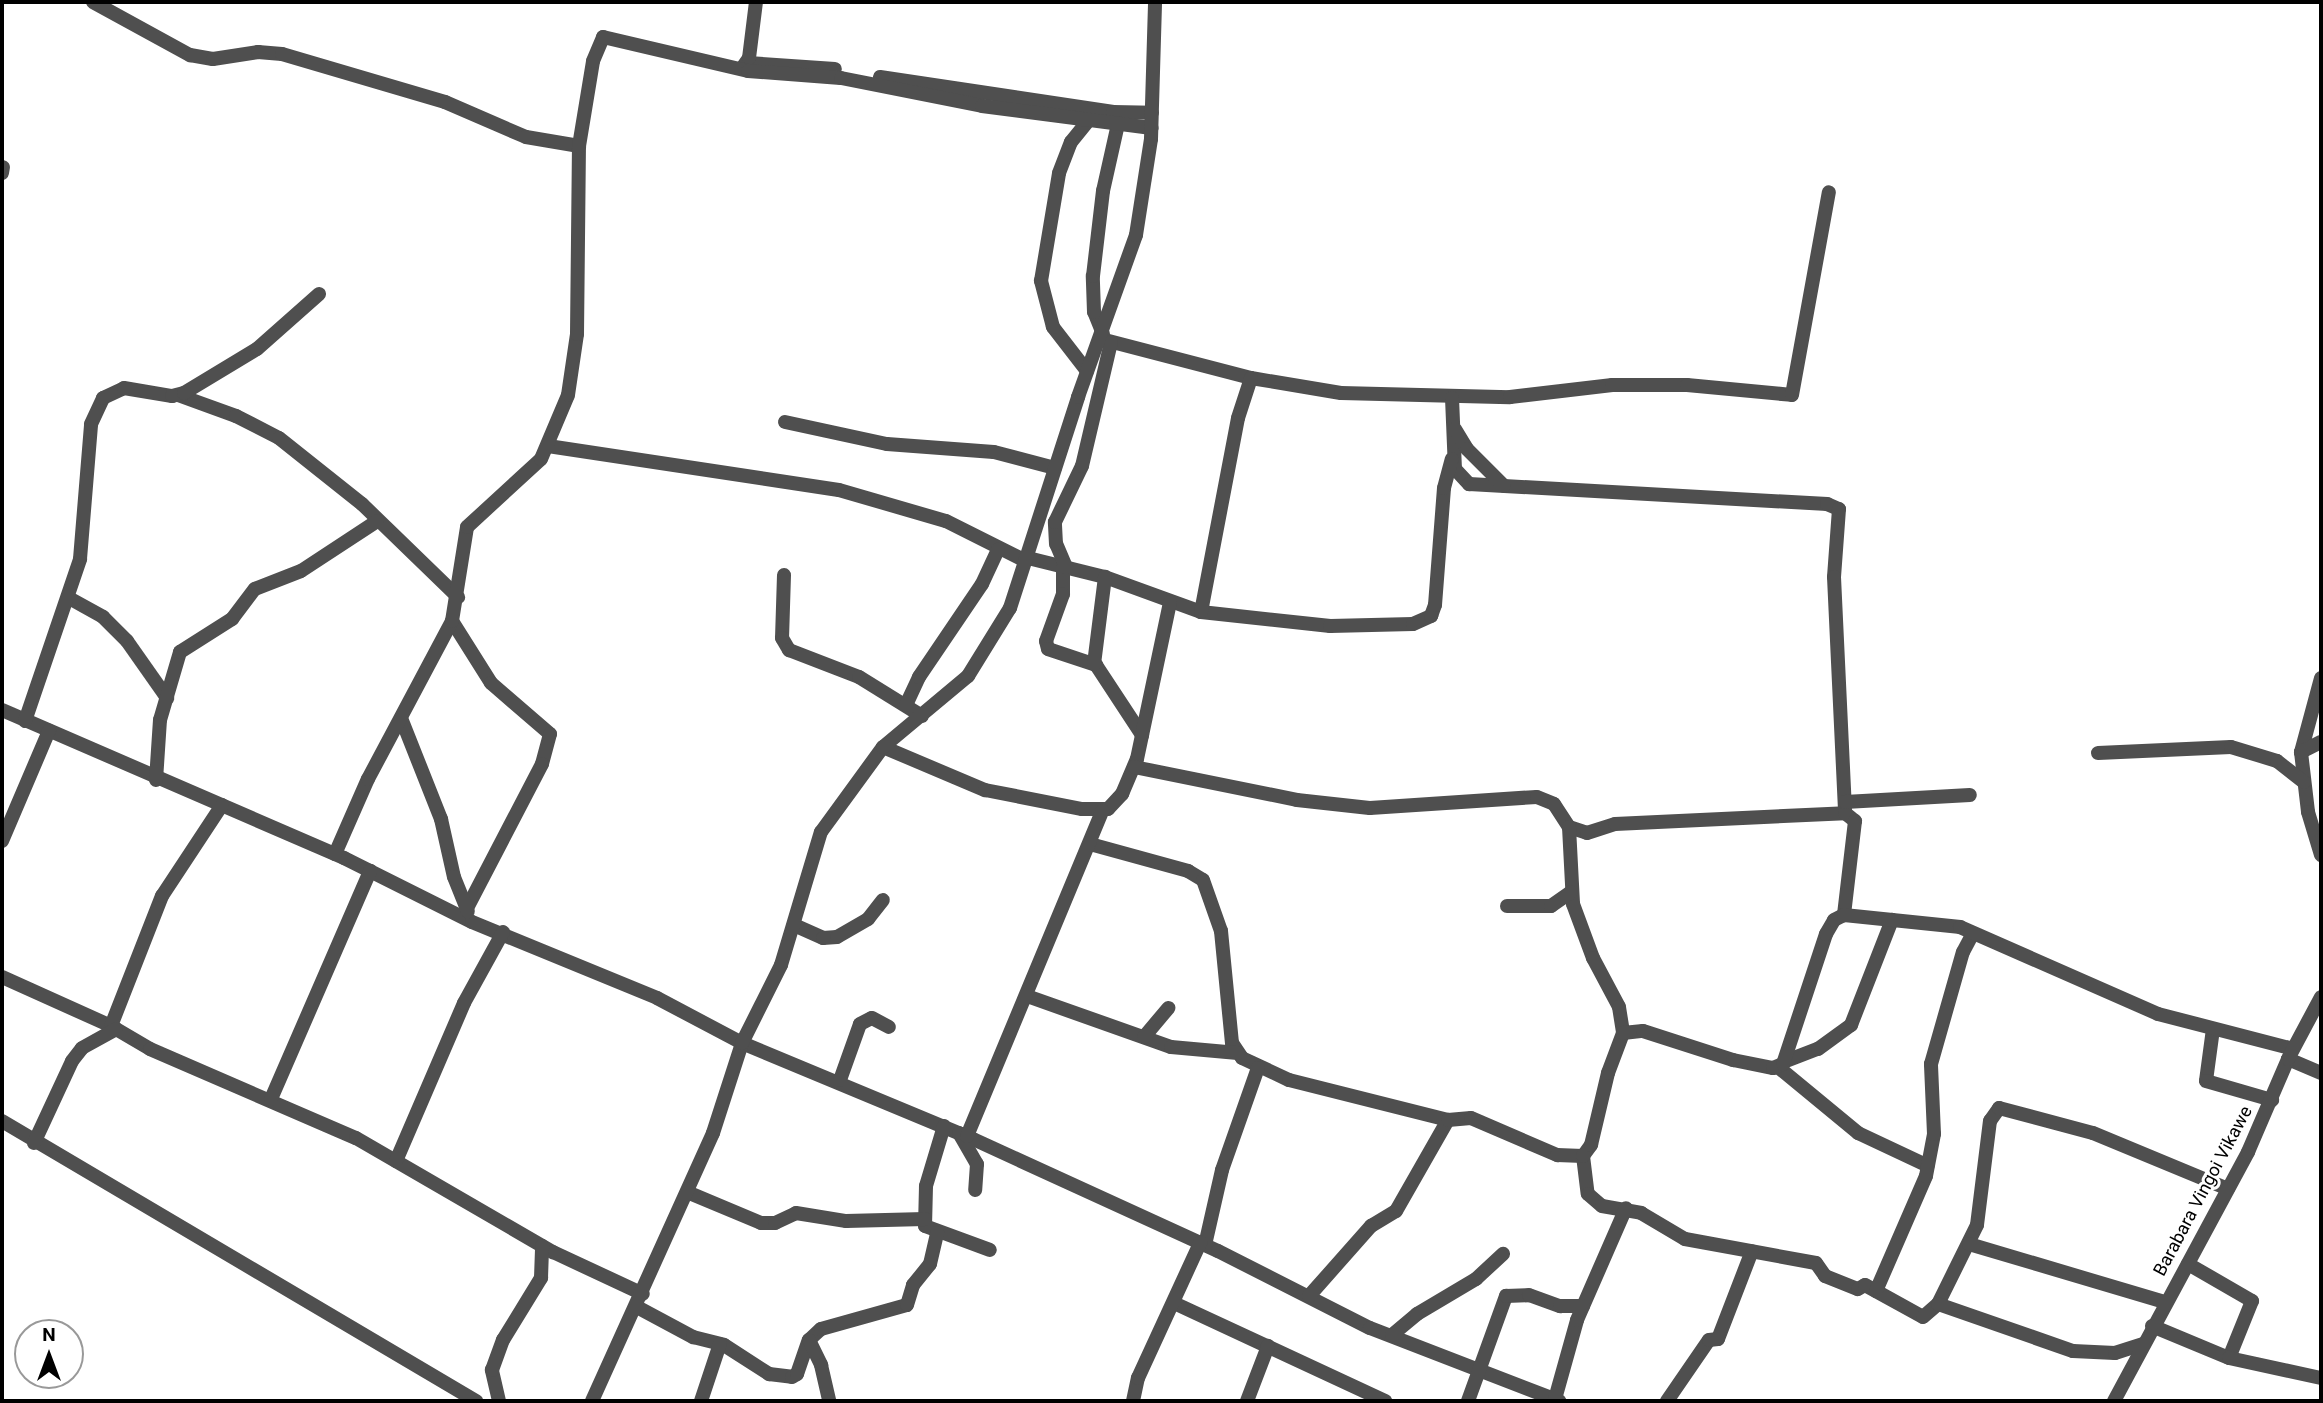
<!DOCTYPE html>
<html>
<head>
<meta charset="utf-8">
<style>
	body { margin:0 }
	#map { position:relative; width:2323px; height:1403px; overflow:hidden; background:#fff; font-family:Roboto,sans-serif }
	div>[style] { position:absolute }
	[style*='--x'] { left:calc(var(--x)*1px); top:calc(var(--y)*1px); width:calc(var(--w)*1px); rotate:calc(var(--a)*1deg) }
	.minor>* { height:14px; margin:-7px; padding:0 7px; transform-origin:7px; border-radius:7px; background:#4f4f4f }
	span { translate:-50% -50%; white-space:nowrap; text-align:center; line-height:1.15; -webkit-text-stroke:6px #fff; paint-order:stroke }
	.street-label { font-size:18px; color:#000 }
	.frame { position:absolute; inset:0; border:4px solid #000; pointer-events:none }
	.north { position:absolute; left:14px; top:1319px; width:70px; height:70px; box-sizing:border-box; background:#fff; border:2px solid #999; border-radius:50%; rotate:0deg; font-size:19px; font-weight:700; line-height:28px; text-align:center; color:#000 }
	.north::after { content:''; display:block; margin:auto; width:24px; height:32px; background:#000; clip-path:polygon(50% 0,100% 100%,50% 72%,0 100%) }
</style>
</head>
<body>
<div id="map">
	<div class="minor">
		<i style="--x:93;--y:2;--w:111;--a:28.7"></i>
		<i style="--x:190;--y:55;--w:23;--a:10"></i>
		<i style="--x:213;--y:59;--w:46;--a:-8.8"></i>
		<i style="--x:258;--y:52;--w:24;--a:5"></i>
		<i style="--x:282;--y:54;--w:170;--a:16.4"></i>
		<i style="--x:445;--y:102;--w:88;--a:23.4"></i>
		<i style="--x:526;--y:137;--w:54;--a:9.6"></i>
		<i style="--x:748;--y:63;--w:87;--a:3.9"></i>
		<i style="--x:742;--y:68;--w:12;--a:-55"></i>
		<i style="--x:749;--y:58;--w:56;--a:-82.9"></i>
		<i style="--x:880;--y:77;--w:236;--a:8.5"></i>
		<i style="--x:1113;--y:112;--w:39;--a:1"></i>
		<i style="--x:2;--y:173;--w:6;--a:-81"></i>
		<i style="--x:1103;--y:334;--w:24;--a:-112"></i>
		<i style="--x:1094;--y:312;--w:36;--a:-92"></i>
		<i style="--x:1093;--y:276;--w:86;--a:-83.3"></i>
		<i style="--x:1103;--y:191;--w:69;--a:-77.4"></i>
		<i style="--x:1101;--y:339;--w:155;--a:14.6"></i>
		<i style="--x:1251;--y:378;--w:91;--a:9.5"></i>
		<i style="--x:1341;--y:393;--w:169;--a:1.4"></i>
		<i style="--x:1510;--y:397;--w:103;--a:-6.7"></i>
		<i style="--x:1612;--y:385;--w:75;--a:0"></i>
		<i style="--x:1687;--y:385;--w:105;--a:5.4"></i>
		<i style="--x:1792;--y:395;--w:206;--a:-79.7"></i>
		<i style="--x:1087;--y:371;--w:56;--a:-127.7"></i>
		<i style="--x:1053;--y:327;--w:48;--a:-104.6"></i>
		<i style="--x:1041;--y:281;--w:109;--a:-80.5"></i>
		<i style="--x:1059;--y:173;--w:33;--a:-69"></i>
		<i style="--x:1071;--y:142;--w:28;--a:-51"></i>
		<i style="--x:178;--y:395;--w:62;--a:19.9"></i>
		<i style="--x:236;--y:416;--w:48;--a:27.1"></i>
		<i style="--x:279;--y:438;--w:106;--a:38.5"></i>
		<i style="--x:362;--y:504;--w:134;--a:44.1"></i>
		<i style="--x:1452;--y:398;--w:71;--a:87.6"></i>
		<i style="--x:1455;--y:469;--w:21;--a:47"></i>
		<i style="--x:1469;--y:484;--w:359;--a:3.2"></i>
		<i style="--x:1827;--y:504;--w:13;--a:23"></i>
		<i style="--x:1839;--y:509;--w:68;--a:94.2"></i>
		<i style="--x:1834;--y:577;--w:236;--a:87.3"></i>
		<i style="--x:785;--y:422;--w:104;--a:12.2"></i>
		<i style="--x:887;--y:444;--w:107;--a:4.3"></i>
		<i style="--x:994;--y:452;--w:63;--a:14.7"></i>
		<i style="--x:1455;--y:429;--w:23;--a:59"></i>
		<i style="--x:1467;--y:449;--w:52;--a:45"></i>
		<i style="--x:548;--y:446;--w:294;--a:8.6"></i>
		<i style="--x:839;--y:490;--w:111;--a:16.2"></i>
		<i style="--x:946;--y:521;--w:89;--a:26.6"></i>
		<i style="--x:1028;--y:558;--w:79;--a:13.9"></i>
		<i style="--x:1105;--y:577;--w:102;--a:20"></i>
		<i style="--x:1201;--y:612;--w:130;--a:6.2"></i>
		<i style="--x:1330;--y:626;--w:83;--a:-1.4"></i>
		<i style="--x:1413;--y:624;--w:20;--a:-24"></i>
		<i style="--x:1431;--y:616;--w:12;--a:-70"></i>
		<i style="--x:1435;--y:605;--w:117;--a:-85.6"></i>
		<i style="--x:1444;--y:488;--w:30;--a:-75"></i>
		<i style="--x:1063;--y:566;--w:28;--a:90"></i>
		<i style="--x:1063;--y:594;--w:50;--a:109.9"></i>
		<i style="--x:1046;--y:641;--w:8;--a:76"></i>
		<i style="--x:1048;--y:649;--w:51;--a:18.4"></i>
		<i style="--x:1096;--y:665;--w:84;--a:56.7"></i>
		<i style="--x:1066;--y:567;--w:25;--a:-113"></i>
		<i style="--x:1056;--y:544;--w:22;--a:-93"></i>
		<i style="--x:1055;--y:522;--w:62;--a:-64.3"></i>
		<i style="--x:1082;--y:466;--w:127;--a:-76.8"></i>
		<i style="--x:784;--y:575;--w:63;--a:91.8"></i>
		<i style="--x:782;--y:638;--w:14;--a:60"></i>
		<i style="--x:789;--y:650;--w:75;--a:21.1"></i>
		<i style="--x:859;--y:677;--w:74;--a:31.8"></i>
		<i style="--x:69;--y:598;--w:39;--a:29"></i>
		<i style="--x:103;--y:617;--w:34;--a:45"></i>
		<i style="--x:127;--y:641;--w:70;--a:54.9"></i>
		<i style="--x:1201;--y:612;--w:197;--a:-79.2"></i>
		<i style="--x:1238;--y:418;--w:42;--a:-72"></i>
		<i style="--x:452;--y:621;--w:73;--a:57.8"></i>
		<i style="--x:491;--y:683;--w:78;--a:40.8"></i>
		<i style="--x:550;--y:734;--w:31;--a:105"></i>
		<i style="--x:542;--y:764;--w:162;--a:117.5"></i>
		<i style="--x:1094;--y:664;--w:88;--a:-82.8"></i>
		<i style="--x:2321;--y:678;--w:77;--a:105.1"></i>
		<i style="--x:2301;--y:752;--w:60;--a:83.3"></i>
		<i style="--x:2308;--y:812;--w:45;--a:73.2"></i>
		<i style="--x:906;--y:705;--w:31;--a:-65"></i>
		<i style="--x:919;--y:677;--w:112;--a:-55.9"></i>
		<i style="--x:982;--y:584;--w:38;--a:-65"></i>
		<i style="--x:2;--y:710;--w:373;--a:23.4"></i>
		<i style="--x:344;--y:858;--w:143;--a:26.6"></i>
		<i style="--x:472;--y:922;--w:200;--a:22.3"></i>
		<i style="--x:657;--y:998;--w:96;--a:27.9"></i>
		<i style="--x:742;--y:1043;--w:250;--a:22.6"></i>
		<i style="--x:973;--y:1139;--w:269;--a:24.6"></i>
		<i style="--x:1218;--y:1251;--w:170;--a:26.9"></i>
		<i style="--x:1370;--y:1328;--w:203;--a:21.1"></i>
		<i style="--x:401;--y:718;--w:109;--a:68.4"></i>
		<i style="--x:441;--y:819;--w:59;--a:77.4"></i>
		<i style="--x:454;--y:877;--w:37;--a:68"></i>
		<i style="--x:25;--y:721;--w:171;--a:-71.2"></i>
		<i style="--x:80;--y:559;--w:135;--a:-85.3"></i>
		<i style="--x:91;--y:424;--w:29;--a:-65"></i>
		<i style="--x:103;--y:398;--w:23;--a:-25"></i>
		<i style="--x:124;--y:388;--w:49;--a:9.5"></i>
		<i style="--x:172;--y:396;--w:12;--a:-14"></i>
		<i style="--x:184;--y:393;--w:85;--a:-31.1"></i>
		<i style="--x:257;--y:349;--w:83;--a:-41.6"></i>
		<i style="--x:883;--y:747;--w:111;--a:22.9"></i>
		<i style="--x:985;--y:790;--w:99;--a:11.1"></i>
		<i style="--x:1082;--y:809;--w:26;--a:0"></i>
		<i style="--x:1108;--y:809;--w:21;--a:-47"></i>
		<i style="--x:1122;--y:794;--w:38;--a:-67"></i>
		<i style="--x:1137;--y:759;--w:160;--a:-78.1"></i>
		<i style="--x:2301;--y:752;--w:22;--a:-27"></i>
		<i style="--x:2098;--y:753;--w:133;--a:-2.6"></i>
		<i style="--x:2231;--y:747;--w:48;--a:16.9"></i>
		<i style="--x:2277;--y:761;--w:34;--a:38"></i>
		<i style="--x:1134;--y:767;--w:166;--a:11.4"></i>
		<i style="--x:1297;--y:800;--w:73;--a:6.3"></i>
		<i style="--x:1370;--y:808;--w:167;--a:-3.8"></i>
		<i style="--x:1537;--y:797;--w:18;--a:22"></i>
		<i style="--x:1554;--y:804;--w:27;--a:57"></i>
		<i style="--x:1569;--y:827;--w:19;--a:18"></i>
		<i style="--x:1587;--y:833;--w:29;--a:-18"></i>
		<i style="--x:1615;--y:824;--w:230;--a:-2.7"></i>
		<i style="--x:1845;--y:813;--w:13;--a:39"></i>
		<i style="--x:1855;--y:821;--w:95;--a:96.7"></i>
		<i style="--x:156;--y:780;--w:60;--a:-86.2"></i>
		<i style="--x:160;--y:720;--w:71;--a:-73.6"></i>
		<i style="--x:180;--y:652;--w:62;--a:-32.4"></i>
		<i style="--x:232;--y:619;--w:38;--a:-53"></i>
		<i style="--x:255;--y:589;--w:49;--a:-21.4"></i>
		<i style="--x:301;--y:571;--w:91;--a:-33.3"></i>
		<i style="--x:1845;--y:802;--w:125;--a:-3.2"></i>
		<i style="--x:1569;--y:827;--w:77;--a:87"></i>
		<i style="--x:1573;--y:904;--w:58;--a:69.7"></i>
		<i style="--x:1593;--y:958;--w:55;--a:62"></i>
		<i style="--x:1619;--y:1007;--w:26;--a:81"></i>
		<i style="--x:2;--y:841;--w:120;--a:-66.9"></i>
		<i style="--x:1090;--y:844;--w:102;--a:15.4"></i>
		<i style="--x:1188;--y:871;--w:17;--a:31"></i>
		<i style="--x:1203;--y:880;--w:54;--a:70.6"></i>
		<i style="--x:1221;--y:931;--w:113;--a:84.4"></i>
		<i style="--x:1232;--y:1043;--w:18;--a:56"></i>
		<i style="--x:1242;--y:1058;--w:52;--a:25.1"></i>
		<i style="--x:1289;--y:1080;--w:164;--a:14.1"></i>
		<i style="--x:335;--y:854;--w:82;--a:-66.3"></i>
		<i style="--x:368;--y:779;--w:179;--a:-62"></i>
		<i style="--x:452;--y:621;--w:95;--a:-80.9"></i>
		<i style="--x:467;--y:527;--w:100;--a:-42.6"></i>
		<i style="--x:541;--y:459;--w:69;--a:-67.1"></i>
		<i style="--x:568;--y:395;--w:62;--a:-81.6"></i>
		<i style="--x:577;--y:334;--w:188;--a:-89.4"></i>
		<i style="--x:579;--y:146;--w:86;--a:-80.6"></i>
		<i style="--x:593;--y:61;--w:26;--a:-67"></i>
		<i style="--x:603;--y:37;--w:149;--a:13.2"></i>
		<i style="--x:748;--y:71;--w:93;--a:4.3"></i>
		<i style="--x:841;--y:78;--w:144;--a:11.2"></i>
		<i style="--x:982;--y:106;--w:171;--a:7.4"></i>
		<i style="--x:1507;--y:906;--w:44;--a:0"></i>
		<i style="--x:1551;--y:906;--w:24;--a:-35"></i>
		<i style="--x:794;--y:925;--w:32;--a:24"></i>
		<i style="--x:823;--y:938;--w:14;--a:-4"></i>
		<i style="--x:837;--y:937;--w:36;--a:-30"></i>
		<i style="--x:868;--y:919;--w:24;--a:-52"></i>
		<i style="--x:2;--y:977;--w:120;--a:24.2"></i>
		<i style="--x:111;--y:1026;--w:45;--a:30.5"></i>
		<i style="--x:150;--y:1049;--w:224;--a:23.4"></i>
		<i style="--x:356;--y:1138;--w:228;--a:30.1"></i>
		<i style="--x:553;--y:1252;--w:99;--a:25"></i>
		<i style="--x:1027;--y:996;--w:153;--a:19.5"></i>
		<i style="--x:1171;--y:1047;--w:67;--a:5.1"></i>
		<i style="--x:111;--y:1026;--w:140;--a:-68.6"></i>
		<i style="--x:162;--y:896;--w:109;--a:-56.6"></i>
		<i style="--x:2213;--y:1029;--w:52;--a:97.7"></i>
		<i style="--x:2206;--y:1081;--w:69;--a:16.1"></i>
		<i style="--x:1144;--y:1037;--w:38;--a:-50"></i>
		<i style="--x:2288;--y:1059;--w:36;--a:23"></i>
		<i style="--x:1786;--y:1061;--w:34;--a:-21"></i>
		<i style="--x:1818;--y:1049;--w:41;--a:-36"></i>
		<i style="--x:1851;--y:1025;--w:113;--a:-68.7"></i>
		<i style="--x:1778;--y:1067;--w:104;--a:39.5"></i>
		<i style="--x:1858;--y:1133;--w:77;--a:25.2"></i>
		<i style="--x:840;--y:1080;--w:59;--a:-70.3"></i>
		<i style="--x:860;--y:1024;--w:13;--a:-27"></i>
		<i style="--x:872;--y:1018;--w:19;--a:28"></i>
		<i style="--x:271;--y:1099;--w:249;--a:-66.5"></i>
		<i style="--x:2;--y:1121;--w:551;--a:30.57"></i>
		<i style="--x:944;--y:1126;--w:63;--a:106.7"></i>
		<i style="--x:926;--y:1186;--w:40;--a:91.4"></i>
		<i style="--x:925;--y:1226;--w:69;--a:20.3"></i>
		<i style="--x:959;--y:1133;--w:36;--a:60"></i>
		<i style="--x:977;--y:1164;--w:26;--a:94"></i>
		<i style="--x:967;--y:1136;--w:352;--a:-67.4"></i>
		<i style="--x:34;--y:1143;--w:90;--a:-65.1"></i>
		<i style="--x:72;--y:1061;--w:16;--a:-52"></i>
		<i style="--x:82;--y:1048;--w:39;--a:-29"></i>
		<i style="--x:1583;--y:1156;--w:38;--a:83"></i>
		<i style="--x:1588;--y:1194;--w:18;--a:41"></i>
		<i style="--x:1602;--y:1206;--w:40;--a:10"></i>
		<i style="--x:1641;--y:1213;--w:51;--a:30.6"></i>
		<i style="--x:1685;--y:1239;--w:133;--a:10.4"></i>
		<i style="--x:1816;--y:1263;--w:16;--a:55"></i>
		<i style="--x:1825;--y:1276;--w:35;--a:22"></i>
		<i style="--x:1858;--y:1289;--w:8;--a:-30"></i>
		<i style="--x:1865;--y:1285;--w:66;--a:28.9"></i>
		<i style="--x:1923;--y:1317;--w:20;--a:-41"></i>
		<i style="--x:1938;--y:1304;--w:88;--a:-63.7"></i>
		<i style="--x:1977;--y:1225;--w:105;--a:-82.9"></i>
		<i style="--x:1990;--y:1121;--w:16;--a:-55"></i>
		<i style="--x:1999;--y:1108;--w:97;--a:14.9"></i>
		<i style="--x:2093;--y:1133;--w:146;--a:22.5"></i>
		<i style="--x:396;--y:1161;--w:172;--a:-66.7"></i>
		<i style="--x:464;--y:1003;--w:81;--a:-61.2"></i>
		<i style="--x:687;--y:1192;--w:80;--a:22.7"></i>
		<i style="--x:761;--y:1223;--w:14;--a:0"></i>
		<i style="--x:775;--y:1223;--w:23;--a:-25"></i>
		<i style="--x:796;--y:1213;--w:51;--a:9.1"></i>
		<i style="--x:846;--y:1221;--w:79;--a:-1.5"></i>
		<i style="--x:1969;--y:1244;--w:204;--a:16.5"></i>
		<i style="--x:1205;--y:1245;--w:77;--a:-77.2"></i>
		<i style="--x:1222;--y:1170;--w:108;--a:-70.6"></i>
		<i style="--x:2188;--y:1264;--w:74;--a:30"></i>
		<i style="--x:2252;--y:1301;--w:61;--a:112"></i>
		<i style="--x:1876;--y:1291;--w:125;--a:-66.5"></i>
		<i style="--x:1926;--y:1176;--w:43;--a:-79.2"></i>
		<i style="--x:1934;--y:1134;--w:70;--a:-92.5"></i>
		<i style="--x:1931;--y:1064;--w:116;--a:-74.1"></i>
		<i style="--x:1963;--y:952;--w:21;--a:-62"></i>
		<i style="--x:1309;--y:1296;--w:94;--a:-48.5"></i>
		<i style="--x:1371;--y:1226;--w:29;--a:-31"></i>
		<i style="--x:1396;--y:1211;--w:105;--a:-60.3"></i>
		<i style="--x:1448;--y:1120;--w:23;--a:-5"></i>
		<i style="--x:1471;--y:1118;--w:94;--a:23.3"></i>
		<i style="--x:1557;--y:1155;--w:26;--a:2"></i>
		<i style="--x:1583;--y:1156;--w:14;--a:-54"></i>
		<i style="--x:1591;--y:1145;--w:74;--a:-76.7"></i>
		<i style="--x:1608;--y:1073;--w:43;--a:-69.4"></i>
		<i style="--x:1623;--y:1033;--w:20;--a:-6"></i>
		<i style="--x:1643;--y:1031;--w:95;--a:17.9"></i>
		<i style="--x:1733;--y:1060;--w:41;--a:11.3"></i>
		<i style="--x:1773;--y:1068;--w:11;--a:-22"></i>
		<i style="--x:1783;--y:1064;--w:137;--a:-71.7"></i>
		<i style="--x:1826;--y:934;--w:16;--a:-60"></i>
		<i style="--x:1834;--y:920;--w:11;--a:-27"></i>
		<i style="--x:1844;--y:915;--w:117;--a:5.9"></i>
		<i style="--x:1960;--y:927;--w:216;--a:23.7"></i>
		<i style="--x:2158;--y:1014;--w:139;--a:14.5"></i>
		<i style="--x:1174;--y:1303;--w:233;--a:24.9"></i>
		<i style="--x:1938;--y:1304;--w:143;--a:19.2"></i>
		<i style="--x:2073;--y:1351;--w:42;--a:2.7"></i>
		<i style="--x:2115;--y:1353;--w:28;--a:-18"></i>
		<i style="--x:637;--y:1307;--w:64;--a:28.2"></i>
		<i style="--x:693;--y:1337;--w:32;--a:14"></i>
		<i style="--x:724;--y:1345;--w:54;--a:32.8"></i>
		<i style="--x:769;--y:1374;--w:23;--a:7"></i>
		<i style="--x:792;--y:1377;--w:6;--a:-31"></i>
		<i style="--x:797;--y:1374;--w:36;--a:-71"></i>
		<i style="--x:809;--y:1340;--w:16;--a:-43"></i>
		<i style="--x:821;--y:1329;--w:89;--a:-15.6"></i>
		<i style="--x:907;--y:1305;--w:21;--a:-73"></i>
		<i style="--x:913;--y:1285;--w:27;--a:-51"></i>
		<i style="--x:930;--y:1264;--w:32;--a:-77"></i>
		<i style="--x:2152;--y:1326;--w:83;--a:22.6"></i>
		<i style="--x:2229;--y:1358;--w:94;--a:12.3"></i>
		<i style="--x:1392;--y:1335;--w:33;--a:-40"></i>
		<i style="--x:1417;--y:1314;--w:69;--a:-30.7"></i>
		<i style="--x:1476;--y:1279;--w:37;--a:-43"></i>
		<i style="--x:809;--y:1340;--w:28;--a:64"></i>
		<i style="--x:821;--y:1365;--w:37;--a:77"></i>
		<i style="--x:1555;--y:1399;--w:82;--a:-74.4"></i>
		<i style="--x:1577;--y:1320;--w:122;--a:-66.4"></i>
		<i style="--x:499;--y:1401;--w:32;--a:-103"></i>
		<i style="--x:492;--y:1370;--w:32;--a:-70"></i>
		<i style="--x:503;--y:1340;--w:73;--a:-58.5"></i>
		<i style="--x:541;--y:1278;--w:32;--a:-88"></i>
		<i style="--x:592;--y:1401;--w:294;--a:-65.7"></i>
		<i style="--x:713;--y:1133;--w:95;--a:-72.1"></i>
		<i style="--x:742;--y:1043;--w:87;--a:-63.4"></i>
		<i style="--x:781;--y:965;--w:139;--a:-73.3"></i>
		<i style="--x:821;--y:832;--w:105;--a:-53.9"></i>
		<i style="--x:883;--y:747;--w:111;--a:-39.9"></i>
		<i style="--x:968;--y:676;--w:80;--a:-58.3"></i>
		<i style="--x:1010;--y:608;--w:222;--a:-72.1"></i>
		<i style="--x:1078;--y:397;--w:172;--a:-70.3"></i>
		<i style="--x:1136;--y:235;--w:97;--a:-81.1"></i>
		<i style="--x:1151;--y:139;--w:137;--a:-88.3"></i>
		<i style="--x:701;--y:1401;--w:60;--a:-71.6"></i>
		<i style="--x:1133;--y:1401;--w:24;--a:-78"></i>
		<i style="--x:1138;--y:1378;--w:149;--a:-65.3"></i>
		<i style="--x:1247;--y:1401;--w:59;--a:-69.1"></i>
		<i style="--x:1468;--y:1401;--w:112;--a:-70.1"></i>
		<i style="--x:1506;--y:1296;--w:23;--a:-2"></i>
		<i style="--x:1529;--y:1295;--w:33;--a:20"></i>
		<i style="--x:1560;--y:1306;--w:23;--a:0"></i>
		<i style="--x:1667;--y:1401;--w:74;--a:-55.5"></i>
		<i style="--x:1709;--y:1340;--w:9;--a:-6"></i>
		<i style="--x:1718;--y:1339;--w:94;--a:-68.9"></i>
		<i style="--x:2114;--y:1401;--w:283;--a:-61.7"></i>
		<i style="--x:2248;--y:1152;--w:101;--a:-66.7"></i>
		<i style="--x:2288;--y:1059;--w:70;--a:-62"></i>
	</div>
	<div class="street-label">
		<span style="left:2203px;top:1191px;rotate:-62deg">Barabara Vingoi Vikawe</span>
	</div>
	<div class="frame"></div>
	<div class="north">N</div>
</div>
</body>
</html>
